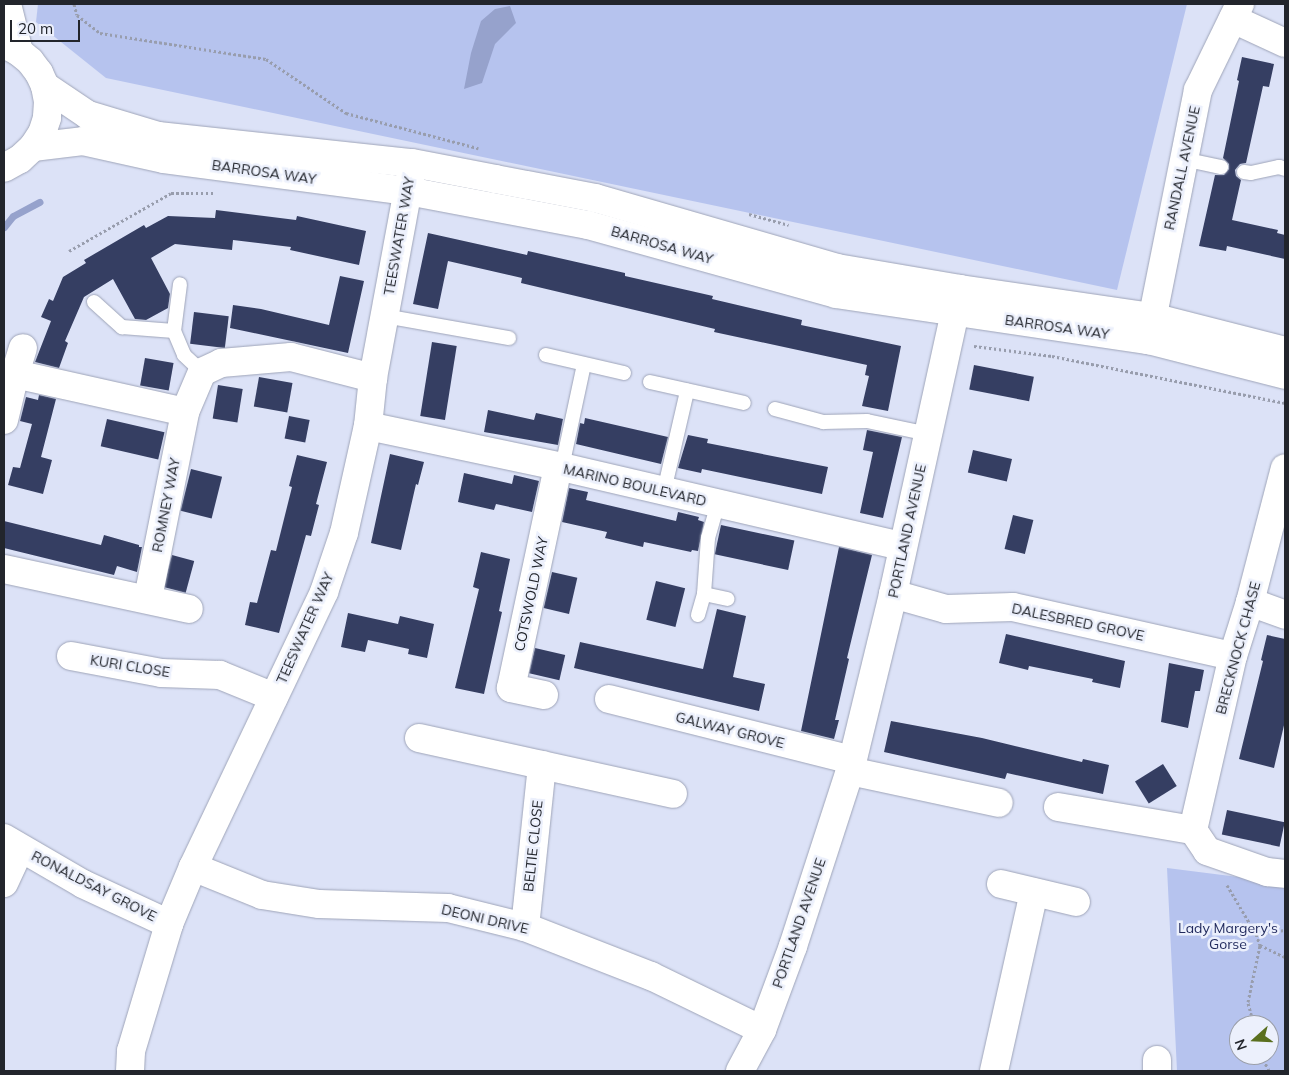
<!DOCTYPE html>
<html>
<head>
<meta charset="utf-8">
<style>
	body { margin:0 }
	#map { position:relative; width:1289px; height:1075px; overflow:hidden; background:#dce2f7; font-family:Mulish,sans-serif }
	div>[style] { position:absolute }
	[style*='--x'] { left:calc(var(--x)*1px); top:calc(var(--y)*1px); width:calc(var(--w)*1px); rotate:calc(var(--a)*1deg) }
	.green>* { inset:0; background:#b6c3ee }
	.water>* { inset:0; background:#96a2cc }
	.stream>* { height:7px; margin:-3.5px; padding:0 3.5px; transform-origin:3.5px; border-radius:3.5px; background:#96a2cc }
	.building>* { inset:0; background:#353e62; transform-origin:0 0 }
	.path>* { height:3px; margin-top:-1.5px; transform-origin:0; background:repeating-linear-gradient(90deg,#989dad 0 2.5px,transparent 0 5px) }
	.roads { filter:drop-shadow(0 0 1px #9ea4b8) drop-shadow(0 0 1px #9ea4b8) }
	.lane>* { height:14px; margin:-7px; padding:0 7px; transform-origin:7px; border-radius:7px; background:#fff }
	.street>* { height:28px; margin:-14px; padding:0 14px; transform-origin:14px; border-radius:14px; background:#fff }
	.secondary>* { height:28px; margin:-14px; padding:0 14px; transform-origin:14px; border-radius:14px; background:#fff }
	span { translate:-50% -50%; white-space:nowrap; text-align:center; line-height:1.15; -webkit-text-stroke:5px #ecf0fc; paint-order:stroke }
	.street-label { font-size:14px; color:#22252c }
	.park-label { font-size:14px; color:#1f285c }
	.frame { position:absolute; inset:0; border:5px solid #22252c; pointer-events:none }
	.north { position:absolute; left:1229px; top:1015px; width:50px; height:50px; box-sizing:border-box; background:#ecf0fc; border:1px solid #9b9fa9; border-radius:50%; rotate:250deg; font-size:14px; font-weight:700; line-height:20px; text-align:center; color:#22252c }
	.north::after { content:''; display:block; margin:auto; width:18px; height:22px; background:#5a6f1f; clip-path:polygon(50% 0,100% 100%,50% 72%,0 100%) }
	.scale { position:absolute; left:10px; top:20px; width:70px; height:22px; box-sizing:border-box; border:2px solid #22252c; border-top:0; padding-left:6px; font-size:15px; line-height:18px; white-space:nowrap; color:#22252c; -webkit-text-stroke:4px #ecf0fc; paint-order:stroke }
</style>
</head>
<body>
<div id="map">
	<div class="green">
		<i style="clip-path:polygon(38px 4px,1187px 4px,1117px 290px,106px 78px,36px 22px)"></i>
		<i style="clip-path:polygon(evenodd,1167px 868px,1285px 883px,1285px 1071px,1177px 1071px,1167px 868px,1239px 1025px,1269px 1025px,1269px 1055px,1239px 1055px,1239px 1025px)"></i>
	</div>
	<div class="water">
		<i style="clip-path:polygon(510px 6px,516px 23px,495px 44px,482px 83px,464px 89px,471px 53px,481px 21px,495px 9px)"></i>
	</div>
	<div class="stream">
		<i style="--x:4;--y:227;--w:14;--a:-51"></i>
		<i style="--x:13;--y:216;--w:30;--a:-28"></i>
	</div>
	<div class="building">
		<i style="clip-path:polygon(1242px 57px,1274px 64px,1269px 87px,1263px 86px,1246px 163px,1240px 164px,1235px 170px,1236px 176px,1241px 180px,1232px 220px,1278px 230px,1277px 233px,1285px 235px,1285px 259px,1227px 246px,1226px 251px,1199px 246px,1215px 175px,1224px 175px,1229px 169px,1229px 164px,1223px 158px,1239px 81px,1237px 80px)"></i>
		<i style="clip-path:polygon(216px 210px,296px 220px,297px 216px,366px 231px,359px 265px,290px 250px,291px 247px,233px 240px,232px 250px,175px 244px,151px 258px,170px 294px,168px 308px,146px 320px,135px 319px,113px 279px,84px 297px,65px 341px,68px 343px,59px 368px,35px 362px,51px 321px,41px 317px,49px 299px,53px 301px,63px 277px,86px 263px,84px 260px,144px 225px,146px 228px,168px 216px,215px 218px)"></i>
		<i style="clip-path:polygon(428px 233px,527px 255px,528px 251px,625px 273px,625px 276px,713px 296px,712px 299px,802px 320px,801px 325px,901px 346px,888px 411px,862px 406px,869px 376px,865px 375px,867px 365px,714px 332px,715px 329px,521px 283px,522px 278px,448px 261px,438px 309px,413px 304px)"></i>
		<i style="clip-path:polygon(340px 276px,364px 281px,348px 353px,230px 328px,233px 305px,261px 309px,329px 325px)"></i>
		<i style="left:194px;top:312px;width:35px;height:32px;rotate:7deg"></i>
		<i style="left:432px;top:342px;width:25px;height:75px;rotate:9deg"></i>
		<i style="left:145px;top:358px;width:29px;height:28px;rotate:10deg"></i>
		<i style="left:974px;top:365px;width:61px;height:25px;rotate:11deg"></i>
		<i style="left:259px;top:377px;width:34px;height:30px;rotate:10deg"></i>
		<i style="left:218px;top:385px;width:25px;height:34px;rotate:9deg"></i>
		<i style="clip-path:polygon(39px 395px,56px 399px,41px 457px,52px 460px,43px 494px,8px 485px,13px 467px,20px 468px,32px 424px,20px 421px,26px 397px,38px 400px)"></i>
		<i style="clip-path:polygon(488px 410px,534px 420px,536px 413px,563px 419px,558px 445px,484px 432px)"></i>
		<i style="left:289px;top:416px;width:21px;height:23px;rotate:11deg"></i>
		<i style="clip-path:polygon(585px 418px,668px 437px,661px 464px,576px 444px,580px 423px,584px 424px)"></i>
		<i style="left:107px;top:419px;width:59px;height:28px;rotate:13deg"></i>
		<i style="clip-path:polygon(867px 430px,902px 437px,883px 518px,860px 513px,873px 452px,863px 450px)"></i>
		<i style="clip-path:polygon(688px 435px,708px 439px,707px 443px,828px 467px,822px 494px,702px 469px,701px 473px,678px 468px)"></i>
		<i style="left:973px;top:450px;width:40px;height:23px;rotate:13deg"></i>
		<i style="clip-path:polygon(390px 454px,424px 462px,418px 485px,416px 484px,401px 550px,371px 543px)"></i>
		<i style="clip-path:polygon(297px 455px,327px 462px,316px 504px,319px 505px,311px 536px,306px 535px,279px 633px,245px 625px,250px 602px,257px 603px,271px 550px,276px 551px,292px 487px,289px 486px)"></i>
		<i style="left:191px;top:469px;width:32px;height:43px;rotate:14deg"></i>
		<i style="clip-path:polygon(464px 473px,512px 484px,514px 475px,539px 481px,532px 512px,496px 504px,494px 510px,458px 502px)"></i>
		<i style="clip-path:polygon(569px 488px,588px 492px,586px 500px,676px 521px,678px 512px,699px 517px,698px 520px,704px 522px,698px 551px,692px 550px,691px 552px,644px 542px,643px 547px,605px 538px,607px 532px,562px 522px)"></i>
		<i style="left:1013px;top:515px;width:21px;height:35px;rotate:14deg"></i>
		<i style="clip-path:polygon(4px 521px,101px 545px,104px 535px,139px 545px,139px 547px,142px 547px,137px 572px,117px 566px,114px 575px,4px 548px)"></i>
		<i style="left:721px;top:525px;width:75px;height:30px;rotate:12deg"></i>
		<i style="clip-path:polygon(839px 547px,872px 555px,847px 658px,849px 659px,835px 720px,839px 720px,834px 739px,801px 731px)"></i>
		<i style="clip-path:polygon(481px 552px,510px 559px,499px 611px,502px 612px,484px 694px,455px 688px,479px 589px,473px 587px)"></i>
		<i style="left:172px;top:555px;width:23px;height:33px;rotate:15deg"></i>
		<i style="left:552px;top:572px;width:26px;height:37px;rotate:13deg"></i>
		<i style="left:656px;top:581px;width:30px;height:40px;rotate:14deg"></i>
		<i style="clip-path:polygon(717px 609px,746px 616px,733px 677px,765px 684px,759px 711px,574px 668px,580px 642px,703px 669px)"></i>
		<i style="clip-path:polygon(348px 613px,398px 624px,400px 616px,434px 624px,427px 658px,408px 654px,409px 649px,368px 640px,365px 652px,341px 647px)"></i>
		<i style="clip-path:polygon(1006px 634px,1125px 661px,1120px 688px,1092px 682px,1093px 679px,1029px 666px,1028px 670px,999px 663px)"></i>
		<i style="clip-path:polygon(1267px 635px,1285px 639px,1285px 721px,1274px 768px,1239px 759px,1263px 661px,1261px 660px)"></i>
		<i style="left:535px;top:648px;width:31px;height:26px;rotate:13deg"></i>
		<i style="clip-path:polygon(1169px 663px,1204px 670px,1200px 691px,1195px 691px,1188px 728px,1161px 722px)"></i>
		<i style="clip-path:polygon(891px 721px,982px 738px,1082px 762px,1083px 759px,1109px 765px,1103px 794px,1007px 773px,1005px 779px,884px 752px)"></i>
		<i style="left:1163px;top:764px;width:26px;height:33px;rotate:58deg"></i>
		<i style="left:1227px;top:810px;width:59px;height:25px;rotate:12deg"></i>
	</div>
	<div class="path">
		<i style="--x:74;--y:4;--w:11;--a:75"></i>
		<i style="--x:77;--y:15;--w:29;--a:38"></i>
		<i style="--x:100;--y:33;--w:168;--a:8.9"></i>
		<i style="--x:266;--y:59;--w:97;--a:34"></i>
		<i style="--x:346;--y:113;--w:137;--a:14.9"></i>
		<i style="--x:749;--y:214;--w:41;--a:15.4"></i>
		<i style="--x:69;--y:251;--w:117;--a:-29.6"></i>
		<i style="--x:171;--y:193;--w:42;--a:0"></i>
		<i style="--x:974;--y:346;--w:79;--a:7.3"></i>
		<i style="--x:1052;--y:356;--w:238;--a:11.4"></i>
		<i style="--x:1227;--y:885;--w:57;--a:59.4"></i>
		<i style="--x:1256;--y:934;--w:12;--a:70"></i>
		<i style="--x:1260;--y:945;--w:28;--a:26"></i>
		<i style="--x:1256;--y:934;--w:29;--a:-8"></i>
		<i style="--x:1254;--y:1025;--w:24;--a:-105"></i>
		<i style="--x:1248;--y:1002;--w:58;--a:-78.1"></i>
		<i style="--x:1261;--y:1055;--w:18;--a:63"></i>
	</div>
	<div class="roads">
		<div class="lane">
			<i style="--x:1183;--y:159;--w:39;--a:12"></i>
			<i style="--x:1244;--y:172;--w:7;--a:8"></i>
			<i style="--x:1251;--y:173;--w:29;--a:-12"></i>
			<i style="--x:1279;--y:167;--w:6;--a:18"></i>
			<i style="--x:94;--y:302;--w:38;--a:42"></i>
			<i style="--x:122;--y:327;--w:52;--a:4.4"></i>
			<i style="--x:174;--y:331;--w:47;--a:-82.7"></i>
			<i style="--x:385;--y:316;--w:126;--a:10.1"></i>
			<i style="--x:174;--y:331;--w:26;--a:67"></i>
			<i style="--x:184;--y:355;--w:25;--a:43"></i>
			<i style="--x:546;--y:355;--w:80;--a:13"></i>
			<i style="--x:650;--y:382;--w:96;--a:12.6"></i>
			<i style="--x:775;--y:409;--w:50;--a:15.2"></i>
			<i style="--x:823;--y:422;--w:44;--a:-1.3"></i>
			<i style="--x:867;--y:421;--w:62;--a:12"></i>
			<i style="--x:562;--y:467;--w:105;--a:-77.9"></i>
			<i style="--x:664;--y:491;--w:103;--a:-77"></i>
			<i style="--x:704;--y:594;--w:24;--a:12"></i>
			<i style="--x:698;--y:615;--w:22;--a:-74"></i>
			<i style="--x:704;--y:594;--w:56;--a:-85.9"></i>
			<i style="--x:708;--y:538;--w:36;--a:-74"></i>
		</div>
		<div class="street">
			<i style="--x:1233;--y:19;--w:57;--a:24.8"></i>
			<i style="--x:1148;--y:340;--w:255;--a:-78.7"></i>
			<i style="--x:1198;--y:90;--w:96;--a:-64"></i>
			<i style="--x:15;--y:374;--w:27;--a:-73"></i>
			<i style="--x:4;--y:420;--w:47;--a:-76.6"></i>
			<i style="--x:15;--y:374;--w:174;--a:12.6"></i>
			<i style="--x:368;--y:426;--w:198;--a:11.9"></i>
			<i style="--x:562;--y:467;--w:349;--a:13.1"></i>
			<i style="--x:4;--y:569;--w:189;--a:12.2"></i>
			<i style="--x:893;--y:594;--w:55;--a:15.8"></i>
			<i style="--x:946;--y:609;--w:67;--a:-1.7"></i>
			<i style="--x:1013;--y:607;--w:225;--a:12.6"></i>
			<i style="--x:148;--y:598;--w:190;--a:-78.7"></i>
			<i style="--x:185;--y:412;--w:43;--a:-67"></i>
			<i style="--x:202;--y:372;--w:21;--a:-25"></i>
			<i style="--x:221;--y:363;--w:70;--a:-4.9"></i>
			<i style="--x:291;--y:357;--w:85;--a:14.4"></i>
			<i style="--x:1250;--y:602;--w:37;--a:20"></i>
			<i style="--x:71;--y:656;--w:92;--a:10.7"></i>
			<i style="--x:161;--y:673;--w:59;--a:1.9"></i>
			<i style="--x:220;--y:675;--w:58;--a:22.2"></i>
			<i style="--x:544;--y:695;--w:34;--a:-168"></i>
			<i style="--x:511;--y:688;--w:226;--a:-78"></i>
			<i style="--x:609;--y:699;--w:251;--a:14.1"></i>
			<i style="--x:419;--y:738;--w:260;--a:12.4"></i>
			<i style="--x:850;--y:771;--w:152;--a:12.1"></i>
			<i style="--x:1058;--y:807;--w:137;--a:9.7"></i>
			<i style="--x:1193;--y:830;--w:25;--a:56"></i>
			<i style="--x:1207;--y:851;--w:64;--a:19.3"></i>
			<i style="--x:1267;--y:872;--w:18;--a:6"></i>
			<i style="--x:1193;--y:830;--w:179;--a:-77.1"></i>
			<i style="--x:1233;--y:656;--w:57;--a:-72.5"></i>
			<i style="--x:1250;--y:602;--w:138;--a:-75.4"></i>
			<i style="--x:4;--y:838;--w:91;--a:30.2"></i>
			<i style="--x:83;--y:884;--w:95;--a:24.9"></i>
			<i style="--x:193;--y:867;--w:74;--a:22.1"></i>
			<i style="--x:262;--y:895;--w:58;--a:9"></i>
			<i style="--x:319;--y:904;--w:129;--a:1.8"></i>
			<i style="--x:448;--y:908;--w:79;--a:13.9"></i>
			<i style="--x:525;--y:927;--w:135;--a:21.3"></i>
			<i style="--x:651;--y:976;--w:123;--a:25.9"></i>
			<i style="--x:4;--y:883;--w:38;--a:-65"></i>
			<i style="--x:1001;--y:884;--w:77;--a:13.5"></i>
			<i style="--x:525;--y:927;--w:163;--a:-84"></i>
			<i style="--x:1157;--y:1060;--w:11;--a:90"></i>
			<i style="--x:130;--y:1071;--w:20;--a:-87"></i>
			<i style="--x:131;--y:1051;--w:133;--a:-73.3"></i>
			<i style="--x:169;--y:924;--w:62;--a:-67.2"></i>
			<i style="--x:193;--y:867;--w:305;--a:-64.5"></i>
			<i style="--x:324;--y:592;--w:62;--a:-71.3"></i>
			<i style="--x:344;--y:533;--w:110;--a:-77.4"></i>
			<i style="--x:368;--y:426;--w:48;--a:-84.1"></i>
			<i style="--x:373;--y:378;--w:215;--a:-79.5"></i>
			<i style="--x:740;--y:1071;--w:47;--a:-61.8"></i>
			<i style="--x:762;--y:1030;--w:90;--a:-69.7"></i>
			<i style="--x:793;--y:946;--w:184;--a:-72"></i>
			<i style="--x:850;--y:771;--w:182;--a:-76.3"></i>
			<i style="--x:893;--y:594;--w:312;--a:-77.6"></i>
			<i style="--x:994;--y:1071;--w:183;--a:-77.4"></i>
		</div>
		<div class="secondary">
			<i style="--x:7;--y:4;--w:49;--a:76"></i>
			<i style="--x:4;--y:44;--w:17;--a:28"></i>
			<i style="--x:19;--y:52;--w:14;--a:39"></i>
			<i style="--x:30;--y:61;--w:15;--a:53"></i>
			<i style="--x:39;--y:73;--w:14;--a:65"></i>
			<i style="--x:45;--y:86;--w:16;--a:79"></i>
			<i style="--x:48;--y:102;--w:16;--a:94"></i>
			<i style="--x:47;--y:118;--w:16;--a:108"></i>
			<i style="--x:42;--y:133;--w:17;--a:123"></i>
			<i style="--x:33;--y:147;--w:18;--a:137"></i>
			<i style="--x:20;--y:159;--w:18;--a:151"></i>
			<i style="--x:45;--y:86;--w:52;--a:34"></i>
			<i style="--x:88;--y:115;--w:73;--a:16.7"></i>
			<i style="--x:158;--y:136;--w:255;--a:6.1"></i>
			<i style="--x:412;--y:163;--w:85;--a:10.9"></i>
			<i style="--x:495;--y:179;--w:102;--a:10.8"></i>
			<i style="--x:595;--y:198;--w:252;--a:16.1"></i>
			<i style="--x:837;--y:268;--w:125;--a:9.7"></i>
			<i style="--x:960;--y:289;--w:194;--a:8.3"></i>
			<i style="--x:1152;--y:317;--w:137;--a:14.3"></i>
			<i style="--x:33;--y:147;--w:50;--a:-6.8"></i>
			<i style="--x:83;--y:141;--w:83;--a:12.5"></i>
			<i style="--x:164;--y:159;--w:246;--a:7.5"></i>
			<i style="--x:408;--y:191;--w:183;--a:10.7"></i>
			<i style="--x:588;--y:225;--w:257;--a:15.5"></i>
			<i style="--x:836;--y:294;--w:315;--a:8.4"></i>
			<i style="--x:1148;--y:340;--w:141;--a:14.3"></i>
		</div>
	</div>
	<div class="street-label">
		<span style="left:1182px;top:168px;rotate:-78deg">RANDALL AVENUE</span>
		<span style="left:264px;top:172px;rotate:8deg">BARROSA WAY</span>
		<span style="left:399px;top:236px;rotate:-80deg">TEESWATER WAY</span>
		<span style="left:662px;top:245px;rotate:16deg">BARROSA WAY</span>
		<span style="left:1057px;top:327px;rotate:8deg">BARROSA WAY</span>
		<span style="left:635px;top:485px;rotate:13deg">MARINO BOULEVARD</span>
		<span style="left:166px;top:505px;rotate:-79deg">ROMNEY WAY</span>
		<span style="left:907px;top:531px;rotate:-78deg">PORTLAND AVENUE</span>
		<span style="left:531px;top:594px;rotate:-78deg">COTSWOLD WAY</span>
		<span style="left:1078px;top:622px;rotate:12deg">DALESBRED GROVE</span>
		<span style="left:305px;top:628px;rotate:-66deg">TEESWATER WAY</span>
		<span style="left:1238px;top:648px;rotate:-75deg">BRECKNOCK CHASE</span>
		<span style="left:130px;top:666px;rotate:9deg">KURI CLOSE</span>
		<span style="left:730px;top:730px;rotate:14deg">GALWAY GROVE</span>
		<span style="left:533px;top:846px;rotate:-84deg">BELTIE CLOSE</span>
		<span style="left:94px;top:886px;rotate:27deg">RONALDSAY GROVE</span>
		<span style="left:485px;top:919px;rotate:13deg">DEONI DRIVE</span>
		<span style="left:799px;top:923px;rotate:-71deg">PORTLAND AVENUE</span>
	</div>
	<div class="park-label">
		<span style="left:1228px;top:936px">Lady Margery's<br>Gorse</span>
	</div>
	<div class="frame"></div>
	<div class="north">N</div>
	<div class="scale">20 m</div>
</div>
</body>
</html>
